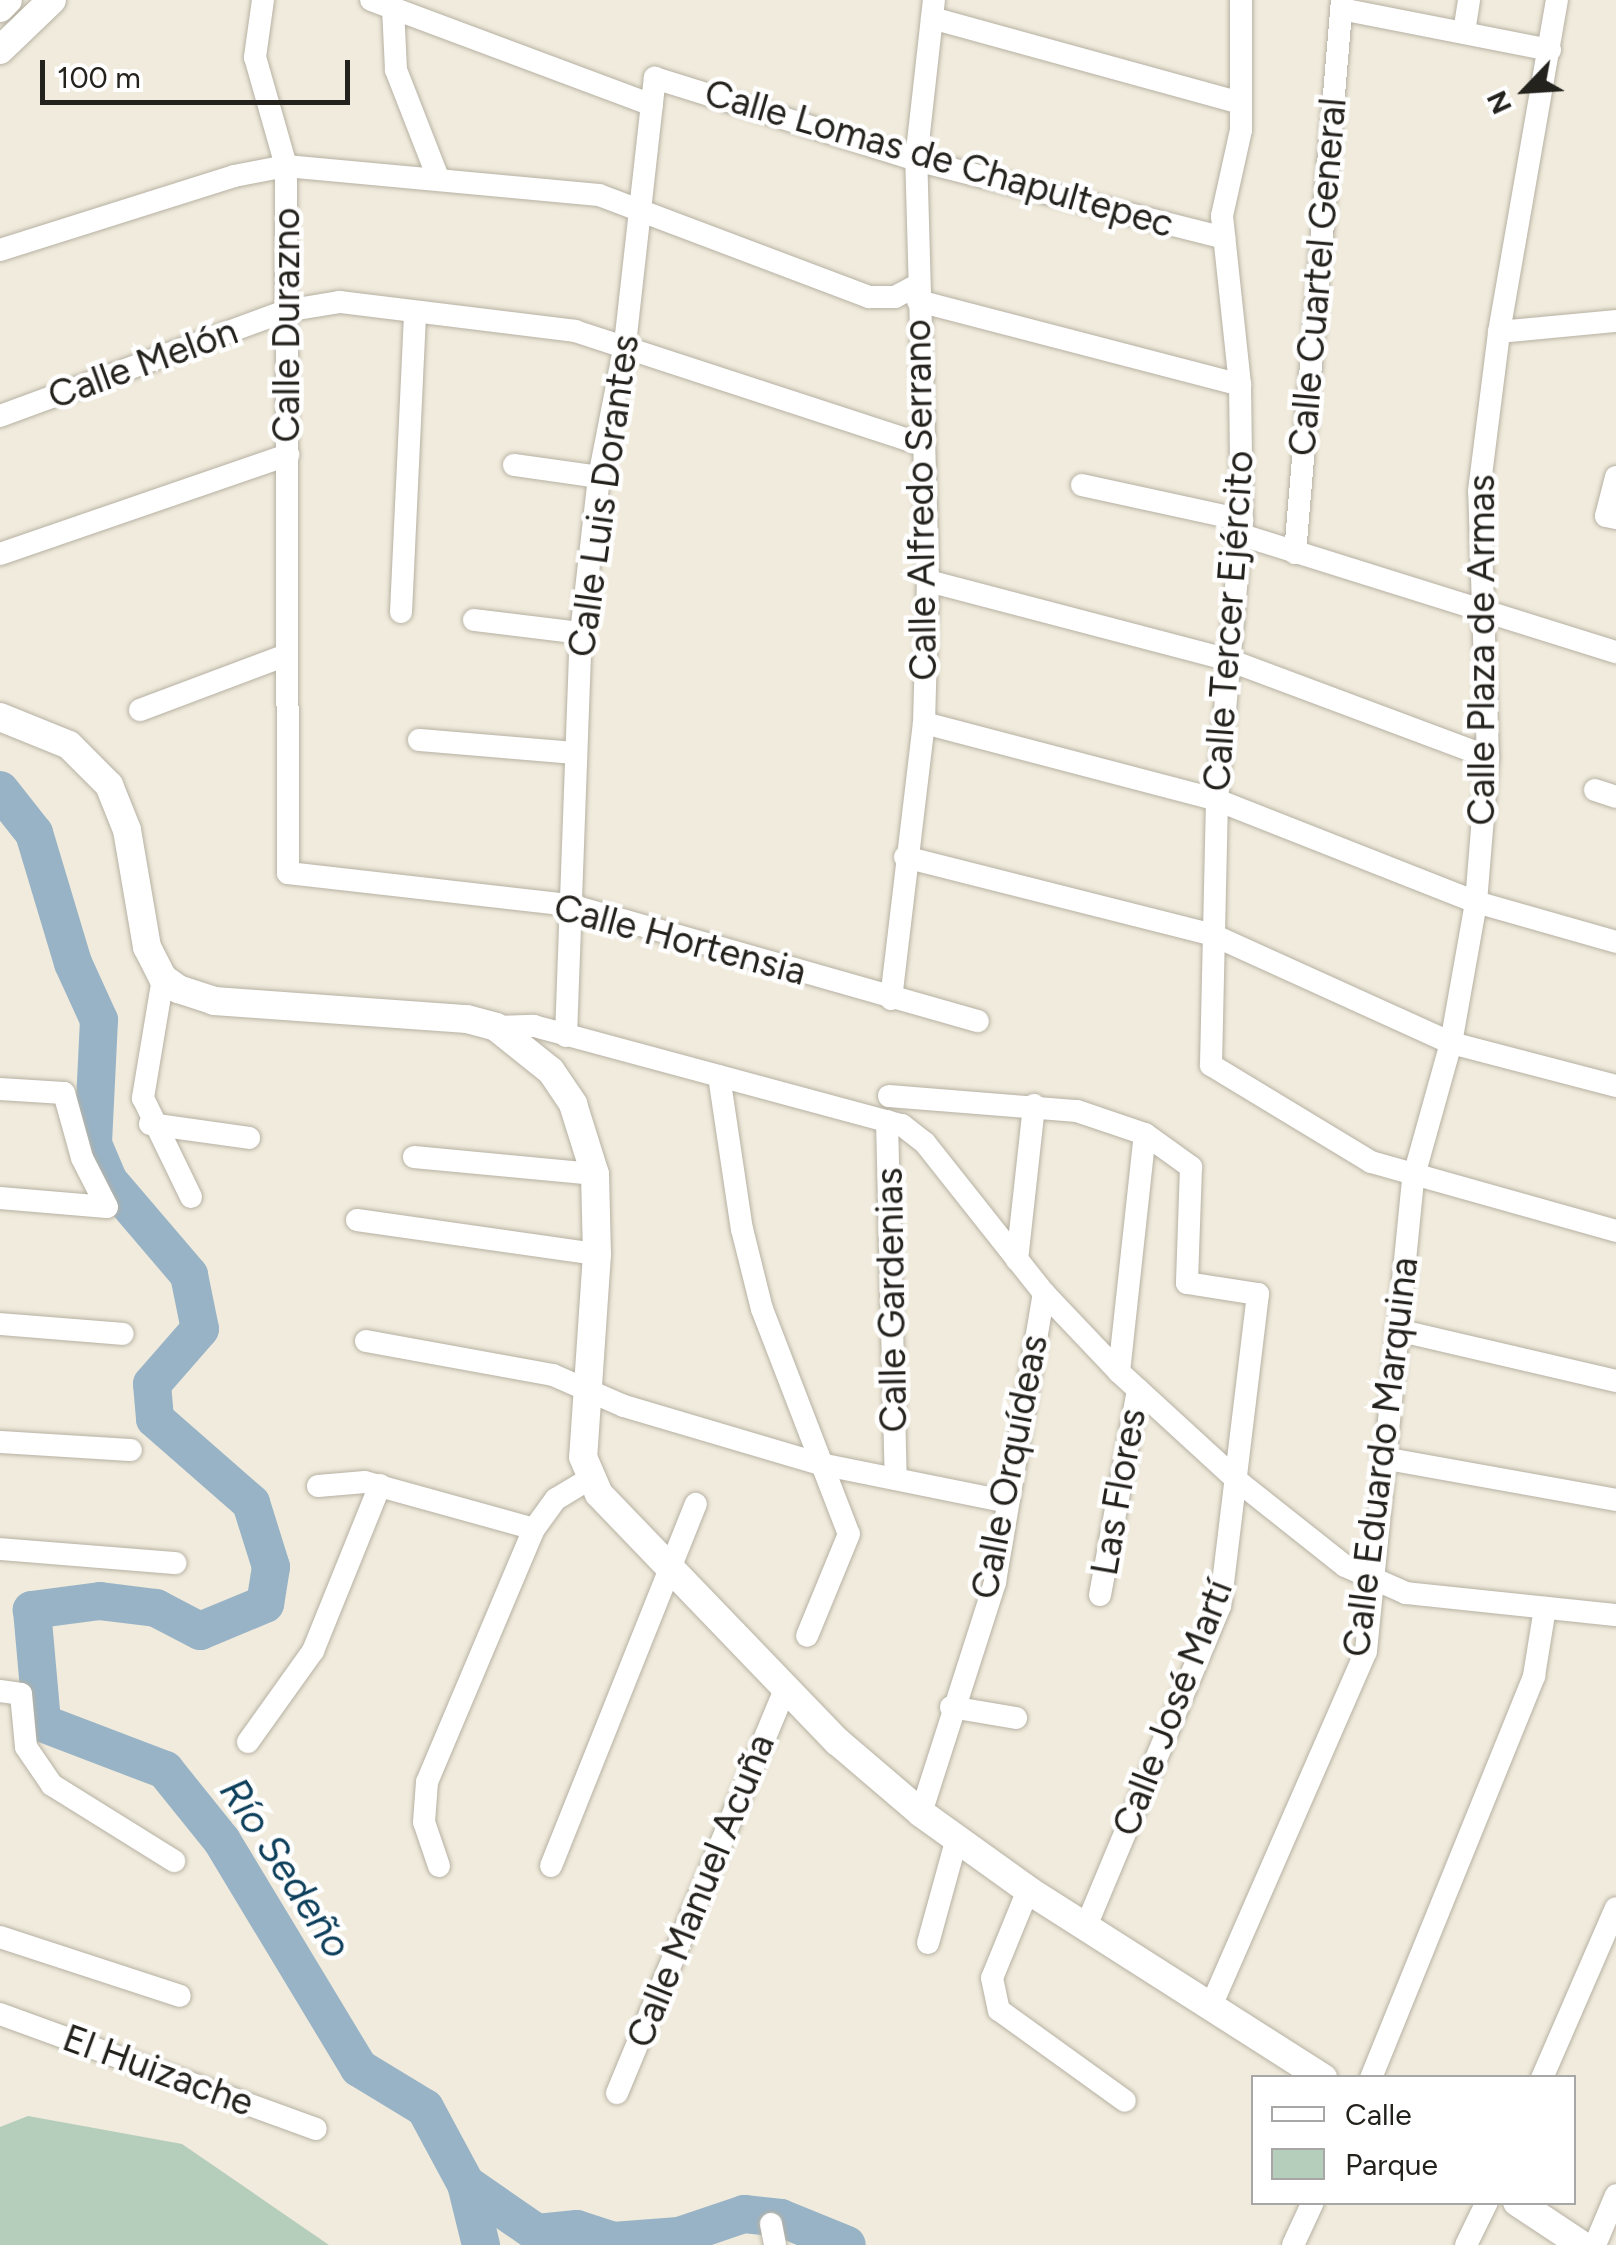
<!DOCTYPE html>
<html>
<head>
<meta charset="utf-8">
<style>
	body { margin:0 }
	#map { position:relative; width:1616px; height:2245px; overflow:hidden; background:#f0ebdc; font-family:Figtree,sans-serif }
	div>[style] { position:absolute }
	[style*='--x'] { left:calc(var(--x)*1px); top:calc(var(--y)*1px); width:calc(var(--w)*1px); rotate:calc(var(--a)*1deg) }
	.green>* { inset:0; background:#b5cdbb }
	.river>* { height:38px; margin:-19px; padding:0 19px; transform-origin:19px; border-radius:19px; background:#98b3c6 }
	.roads { filter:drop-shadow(0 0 2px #b6b1a3) drop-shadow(0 0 2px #b6b1a3) }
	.minor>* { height:22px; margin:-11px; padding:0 11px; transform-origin:11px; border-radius:11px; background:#fff }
	.major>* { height:28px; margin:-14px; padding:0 14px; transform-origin:14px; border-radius:14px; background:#fff }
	span { translate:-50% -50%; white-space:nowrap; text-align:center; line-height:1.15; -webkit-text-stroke:9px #fff; paint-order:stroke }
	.street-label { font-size:38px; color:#24221d }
	.water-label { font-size:40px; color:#0d3f5b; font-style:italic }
	.legend { position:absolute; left:1251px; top:2075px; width:325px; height:130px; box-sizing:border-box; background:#fff; border:2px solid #a7a7a5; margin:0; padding:12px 18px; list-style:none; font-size:30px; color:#24221d }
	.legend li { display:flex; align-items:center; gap:20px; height:50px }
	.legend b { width:50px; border:2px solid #a7a7a5 }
	.north { position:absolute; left:1476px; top:40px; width:100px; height:100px; -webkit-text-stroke:8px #fff; paint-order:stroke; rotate:245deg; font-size:28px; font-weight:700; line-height:40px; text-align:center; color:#24221d }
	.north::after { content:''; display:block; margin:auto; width:35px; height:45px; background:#24221d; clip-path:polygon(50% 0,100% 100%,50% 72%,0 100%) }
	.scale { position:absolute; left:40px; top:60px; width:310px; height:45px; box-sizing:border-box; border:5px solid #24221d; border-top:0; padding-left:12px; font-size:30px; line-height:35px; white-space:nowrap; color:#24221d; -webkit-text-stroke:8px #fff; paint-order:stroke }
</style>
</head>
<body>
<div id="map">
	<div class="green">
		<i style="clip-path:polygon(28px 2116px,182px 2144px,329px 2245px,0 2245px,0 2127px)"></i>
	</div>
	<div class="river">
		<i style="--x:0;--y:790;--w:55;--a:51.7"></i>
		<i style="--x:34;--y:833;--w:136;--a:73.3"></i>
		<i style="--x:73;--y:963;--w:63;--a:65.5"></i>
		<i style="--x:99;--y:1020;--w:124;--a:92.8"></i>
		<i style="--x:93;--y:1144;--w:39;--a:67"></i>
		<i style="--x:108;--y:1180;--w:125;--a:49.5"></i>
		<i style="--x:189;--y:1275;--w:55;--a:78.5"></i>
		<i style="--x:200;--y:1329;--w:73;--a:131.1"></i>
		<i style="--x:152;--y:1384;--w:35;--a:85"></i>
		<i style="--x:155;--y:1419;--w:128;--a:41.2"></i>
		<i style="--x:251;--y:1503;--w:67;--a:72.6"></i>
		<i style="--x:271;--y:1567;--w:37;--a:99"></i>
		<i style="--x:265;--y:1604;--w:70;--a:157.4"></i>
		<i style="--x:200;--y:1631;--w:50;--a:-152.4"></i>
		<i style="--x:156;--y:1608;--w:56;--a:-172.9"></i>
		<i style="--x:100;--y:1601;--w:69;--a:172.5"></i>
		<i style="--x:32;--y:1610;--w:113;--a:84.9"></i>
		<i style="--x:42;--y:1723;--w:132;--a:20.9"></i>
		<i style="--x:165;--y:1770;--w:91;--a:51.2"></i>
		<i style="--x:222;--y:1841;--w:265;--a:58.9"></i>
		<i style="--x:359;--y:2068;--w:77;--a:31.2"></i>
		<i style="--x:425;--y:2108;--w:86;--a:61.7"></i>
		<i style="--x:466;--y:2184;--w:63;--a:76.2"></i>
		<i style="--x:466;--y:2184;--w:86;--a:34.6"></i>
		<i style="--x:537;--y:2233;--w:40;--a:-5.7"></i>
		<i style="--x:577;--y:2229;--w:38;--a:18"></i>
		<i style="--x:613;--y:2241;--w:66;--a:-4.3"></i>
		<i style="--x:679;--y:2236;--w:69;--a:-18.7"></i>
		<i style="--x:744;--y:2214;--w:37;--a:6"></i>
		<i style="--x:781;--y:2218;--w:71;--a:22.2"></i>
	</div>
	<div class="roads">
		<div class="minor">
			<i style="--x:263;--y:0;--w:58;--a:98"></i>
			<i style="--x:255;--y:57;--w:113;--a:74.1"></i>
			<i style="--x:286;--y:166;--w:707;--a:89.84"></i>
			<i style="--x:288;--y:873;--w:284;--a:6.5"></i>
			<i style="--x:570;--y:905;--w:424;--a:15.9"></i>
			<i style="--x:371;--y:0;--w:300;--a:20.5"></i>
			<i style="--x:1241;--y:0;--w:130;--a:90"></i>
			<i style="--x:1241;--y:130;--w:88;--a:102.5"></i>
			<i style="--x:1222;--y:216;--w:170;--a:83.9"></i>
			<i style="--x:1240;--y:385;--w:135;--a:89.2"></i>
			<i style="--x:1242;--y:520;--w:281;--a:95.1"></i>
			<i style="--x:1217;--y:800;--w:265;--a:91.3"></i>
			<i style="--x:1211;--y:1065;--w:187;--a:31.2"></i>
			<i style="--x:1371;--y:1162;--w:255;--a:15.7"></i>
			<i style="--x:393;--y:8;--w:62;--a:87.2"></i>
			<i style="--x:396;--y:70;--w:116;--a:68.7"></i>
			<i style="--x:1341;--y:9;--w:213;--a:11.1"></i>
			<i style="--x:932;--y:18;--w:320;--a:15.4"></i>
			<i style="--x:1464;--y:32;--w:32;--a:-81"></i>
			<i style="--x:0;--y:250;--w:245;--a:-17.5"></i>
			<i style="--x:234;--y:176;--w:53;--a:-10.9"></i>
			<i style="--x:286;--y:166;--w:314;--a:5.3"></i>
			<i style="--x:599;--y:195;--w:289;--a:20.7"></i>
			<i style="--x:869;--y:297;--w:26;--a:0"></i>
			<i style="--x:895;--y:297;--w:26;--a:-28"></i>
			<i style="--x:918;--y:301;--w:333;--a:14.6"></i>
			<i style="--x:1499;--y:332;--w:118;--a:-5.4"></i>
			<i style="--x:0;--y:416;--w:304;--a:-20.2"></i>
			<i style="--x:285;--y:311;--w:56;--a:-9.3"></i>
			<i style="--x:340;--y:302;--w:237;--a:7"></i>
			<i style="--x:575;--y:331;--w:363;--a:18.1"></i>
			<i style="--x:514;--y:465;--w:86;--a:8"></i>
			<i style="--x:1616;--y:477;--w:40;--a:104.4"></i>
			<i style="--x:1606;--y:516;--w:10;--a:11"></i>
			<i style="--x:1082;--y:485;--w:164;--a:12.3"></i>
			<i style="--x:1242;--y:535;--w:392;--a:17.4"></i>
			<i style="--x:1295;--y:553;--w:555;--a:-85.14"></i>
			<i style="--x:0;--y:554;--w:305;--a:-19"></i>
			<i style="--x:928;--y:581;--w:308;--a:14.7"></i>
			<i style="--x:1226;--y:659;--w:280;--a:20.5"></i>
			<i style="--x:401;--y:612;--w:300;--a:-87.3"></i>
			<i style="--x:474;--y:620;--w:108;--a:6.9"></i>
			<i style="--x:140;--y:710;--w:156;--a:-20.6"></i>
			<i style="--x:924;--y:723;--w:303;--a:14.7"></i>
			<i style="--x:1217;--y:800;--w:278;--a:21.5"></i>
			<i style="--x:1476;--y:902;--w:146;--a:15.9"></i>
			<i style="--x:419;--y:740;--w:157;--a:4.8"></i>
			<i style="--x:1595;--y:790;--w:22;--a:18"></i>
			<i style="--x:905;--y:857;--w:318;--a:14.2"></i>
			<i style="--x:1213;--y:935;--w:261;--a:24.4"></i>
			<i style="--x:1451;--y:1043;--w:171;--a:14.6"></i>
			<i style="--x:163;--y:978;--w:122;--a:99.5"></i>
			<i style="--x:143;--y:1098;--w:110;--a:64.1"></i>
			<i style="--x:891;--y:999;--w:278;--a:-83.2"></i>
			<i style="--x:924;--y:723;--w:142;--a:-88.4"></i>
			<i style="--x:928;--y:581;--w:421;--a:-91.6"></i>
			<i style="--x:916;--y:160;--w:161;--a:-83.6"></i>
			<i style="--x:496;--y:1027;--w:38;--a:-2"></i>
			<i style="--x:534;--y:1026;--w:381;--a:15.1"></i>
			<i style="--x:902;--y:1125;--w:29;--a:38"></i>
			<i style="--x:925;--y:1143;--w:191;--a:51.6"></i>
			<i style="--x:1044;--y:1293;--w:109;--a:46.5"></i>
			<i style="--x:1119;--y:1372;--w:163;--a:42.5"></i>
			<i style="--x:1239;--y:1482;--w:135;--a:38.4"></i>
			<i style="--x:1345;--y:1566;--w:67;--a:23.9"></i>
			<i style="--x:1406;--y:1593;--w:211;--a:6"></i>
			<i style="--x:566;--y:1036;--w:403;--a:-87.9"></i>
			<i style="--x:581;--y:633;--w:157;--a:-83.4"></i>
			<i style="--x:599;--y:477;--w:136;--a:-78.9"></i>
			<i style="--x:625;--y:344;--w:268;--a:-83.6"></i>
			<i style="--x:655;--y:78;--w:274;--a:17.4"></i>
			<i style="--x:916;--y:160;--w:318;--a:14.2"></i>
			<i style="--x:719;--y:1076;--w:155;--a:81.5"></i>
			<i style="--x:742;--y:1229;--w:82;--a:76"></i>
			<i style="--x:762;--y:1309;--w:241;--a:68.9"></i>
			<i style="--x:849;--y:1534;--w:110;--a:112.4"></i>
			<i style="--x:0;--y:1089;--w:64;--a:3.6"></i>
			<i style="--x:64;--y:1093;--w:67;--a:74.5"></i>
			<i style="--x:82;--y:1158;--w:55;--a:63"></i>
			<i style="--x:889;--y:1096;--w:189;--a:4.6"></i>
			<i style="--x:1077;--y:1111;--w:72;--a:18.7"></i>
			<i style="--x:1145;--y:1134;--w:57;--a:35.7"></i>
			<i style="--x:1191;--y:1167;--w:116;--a:92"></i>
			<i style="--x:1187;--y:1283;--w:72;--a:8.8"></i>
			<i style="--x:1258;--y:1294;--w:314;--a:96.9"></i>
			<i style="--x:1220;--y:1606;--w:349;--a:112.7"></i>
			<i style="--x:887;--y:1121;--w:358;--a:88.6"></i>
			<i style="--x:150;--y:1124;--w:100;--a:8"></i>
			<i style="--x:414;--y:1157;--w:182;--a:5.4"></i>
			<i style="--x:0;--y:1198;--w:107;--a:4.8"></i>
			<i style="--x:357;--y:1220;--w:242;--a:8.1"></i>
			<i style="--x:1017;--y:1260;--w:156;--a:-83.7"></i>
			<i style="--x:0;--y:1324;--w:123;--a:4.6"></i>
			<i style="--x:1397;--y:1330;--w:225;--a:13.1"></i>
			<i style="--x:366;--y:1341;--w:190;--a:10.3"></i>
			<i style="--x:553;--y:1375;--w:77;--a:23.6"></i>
			<i style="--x:624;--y:1406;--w:204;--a:16.5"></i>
			<i style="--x:820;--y:1464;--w:192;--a:11.4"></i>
			<i style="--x:1119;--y:1372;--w:239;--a:-83.8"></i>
			<i style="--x:0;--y:1442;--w:131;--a:3.5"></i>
			<i style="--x:1383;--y:1458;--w:237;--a:10.2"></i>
			<i style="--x:318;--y:1486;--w:47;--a:-4.9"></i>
			<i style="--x:365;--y:1482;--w:175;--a:15.5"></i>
			<i style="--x:0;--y:1549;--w:176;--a:4.6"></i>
			<i style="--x:1100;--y:1595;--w:209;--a:-79.5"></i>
			<i style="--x:0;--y:1691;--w:21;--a:8"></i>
			<i style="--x:21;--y:1694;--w:53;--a:84.6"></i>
			<i style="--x:26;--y:1747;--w:46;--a:55.6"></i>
			<i style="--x:52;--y:1785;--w:144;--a:31.9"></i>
			<i style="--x:951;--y:1707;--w:66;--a:9.6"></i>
			<i style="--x:248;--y:1742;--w:112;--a:-54.5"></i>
			<i style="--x:313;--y:1651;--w:179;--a:-68"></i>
			<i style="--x:921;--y:1813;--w:243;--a:-72.2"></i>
			<i style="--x:995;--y:1582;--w:293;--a:-80.4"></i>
			<i style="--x:439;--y:1866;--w:46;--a:-108.8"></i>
			<i style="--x:424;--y:1822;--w:40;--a:-85.7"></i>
			<i style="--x:427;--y:1782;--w:275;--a:-67.1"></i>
			<i style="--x:534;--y:1529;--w:37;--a:-54"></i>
			<i style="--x:556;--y:1499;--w:39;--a:-31"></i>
			<i style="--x:551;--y:1866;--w:390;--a:-68.2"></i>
			<i style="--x:1028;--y:1890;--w:95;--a:112.2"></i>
			<i style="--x:992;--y:1978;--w:33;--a:78"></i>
			<i style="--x:999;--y:2010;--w:155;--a:35.8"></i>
			<i style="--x:0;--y:1937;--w:189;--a:18.1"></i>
			<i style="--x:928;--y:1943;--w:106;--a:-74.6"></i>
			<i style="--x:1211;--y:2006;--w:387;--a:-66.4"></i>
			<i style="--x:1366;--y:1651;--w:474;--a:-84.3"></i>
			<i style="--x:1413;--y:1179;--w:141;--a:-74.4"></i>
			<i style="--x:1451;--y:1043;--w:143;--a:-79.9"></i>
			<i style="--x:1476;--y:902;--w:145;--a:-85.3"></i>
			<i style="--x:1488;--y:757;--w:266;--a:-91.9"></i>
			<i style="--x:1479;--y:491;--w:160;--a:-82.8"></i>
			<i style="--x:1499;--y:332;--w:337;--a:-80.1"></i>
			<i style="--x:0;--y:2014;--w:336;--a:20"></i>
			<i style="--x:1371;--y:2078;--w:434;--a:-67.9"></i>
			<i style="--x:1534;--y:1676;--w:69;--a:-80.8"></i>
			<i style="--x:1542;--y:2078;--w:185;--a:-66.5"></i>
			<i style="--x:617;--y:2093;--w:438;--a:-67.4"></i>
			<i style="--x:771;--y:2224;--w:21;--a:79"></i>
			<i style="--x:1293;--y:2245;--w:47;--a:-65.1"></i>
			<i style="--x:1466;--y:2245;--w:48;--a:-64"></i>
			<i style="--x:1595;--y:2245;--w:54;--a:-67.2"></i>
		</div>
		<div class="major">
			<i style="--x:0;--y:8;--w:11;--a:-45"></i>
			<i style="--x:0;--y:50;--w:72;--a:-43.9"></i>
			<i style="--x:0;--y:717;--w:74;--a:22.1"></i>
			<i style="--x:69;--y:745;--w:57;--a:45"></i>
			<i style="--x:109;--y:785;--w:48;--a:68.2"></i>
			<i style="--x:127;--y:830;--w:119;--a:80.3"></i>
			<i style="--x:147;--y:947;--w:35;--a:63"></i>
			<i style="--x:163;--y:978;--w:19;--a:36"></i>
			<i style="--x:178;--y:989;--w:38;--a:18"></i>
			<i style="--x:214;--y:1001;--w:254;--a:4.1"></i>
			<i style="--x:467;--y:1019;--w:30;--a:15"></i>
			<i style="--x:496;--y:1027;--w:70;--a:38.7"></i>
			<i style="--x:551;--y:1071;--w:40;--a:56"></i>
			<i style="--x:573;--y:1104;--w:73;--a:72.6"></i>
			<i style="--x:595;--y:1174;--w:80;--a:88.6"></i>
			<i style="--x:597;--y:1254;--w:203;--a:93.9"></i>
			<i style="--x:583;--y:1457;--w:40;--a:66.6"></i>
			<i style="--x:599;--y:1494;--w:344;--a:46.1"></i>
			<i style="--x:838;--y:1742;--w:109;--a:40.5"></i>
			<i style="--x:921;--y:1813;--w:132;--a:35.7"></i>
			<i style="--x:1028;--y:1890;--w:350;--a:32.5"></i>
			<i style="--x:1517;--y:2202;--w:78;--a:33.5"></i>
		</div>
	</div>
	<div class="street-label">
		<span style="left:939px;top:159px;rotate:16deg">Calle Lomas de Chapultepec</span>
		<span style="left:1318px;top:277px;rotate:-85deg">Calle Cuartel General</span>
		<span style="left:287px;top:325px;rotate:-90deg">Calle Durazno</span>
		<span style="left:143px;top:364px;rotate:-20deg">Calle Melón</span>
		<span style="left:604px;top:496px;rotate:-82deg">Calle Luis Dorantes</span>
		<span style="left:921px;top:500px;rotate:-91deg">Calle Alfredo Serrano</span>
		<span style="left:1229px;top:621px;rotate:-86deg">Calle Tercer Ejército</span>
		<span style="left:1482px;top:650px;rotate:-90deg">Calle Plaza de Armas</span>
		<span style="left:680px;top:940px;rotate:15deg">Calle Hortensia</span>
		<span style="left:892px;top:1300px;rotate:-91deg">Calle Gardenias</span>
		<span style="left:1381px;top:1457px;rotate:-83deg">Calle Eduardo Marquina</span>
		<span style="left:1010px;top:1467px;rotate:-79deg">Calle Orquídeas</span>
		<span style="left:1119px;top:1492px;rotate:-80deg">Las Flores</span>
		<span style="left:1173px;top:1708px;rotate:-69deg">Calle José Martí</span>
		<span style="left:701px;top:1891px;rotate:-68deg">Calle Manuel Acuña</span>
		<span style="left:158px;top:2071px;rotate:20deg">El Huizache</span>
	</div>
	<div class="water-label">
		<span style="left:286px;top:1868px;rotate:57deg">Río Sedeño</span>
	</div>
	<ul class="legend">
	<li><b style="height:12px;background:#fff"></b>Calle</li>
	<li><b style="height:28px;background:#b5cdbb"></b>Parque</li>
	</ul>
	<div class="north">N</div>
	<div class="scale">100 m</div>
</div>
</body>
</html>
